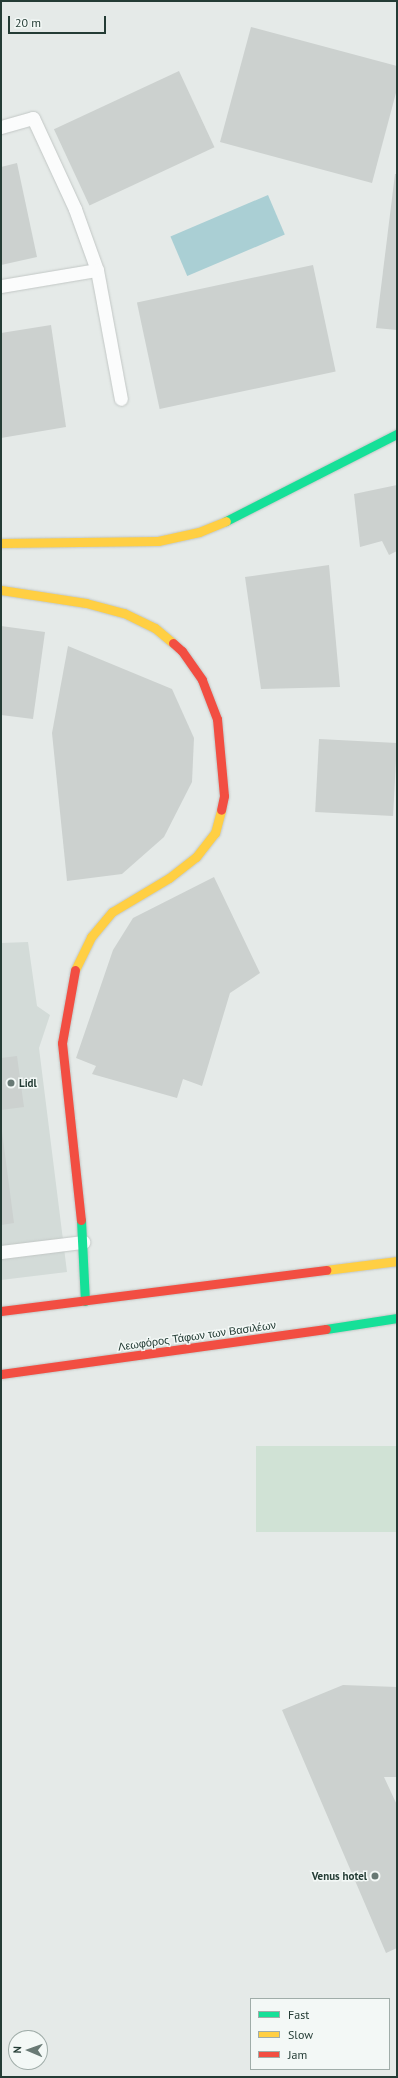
<!DOCTYPE html>
<html>
<head>
<meta charset="utf-8">
<style>
	body { margin:0 }
	#map { position:relative; width:398px; height:2078px; overflow:hidden; background:#e5eae8; font-family:"PT Sans",sans-serif }
	div>[style] { position:absolute }
	[style*='--x'] { left:calc(var(--x)*1px); top:calc(var(--y)*1px); width:calc(var(--w)*1px); rotate:calc(var(--a)*1deg) }
	.built>* { inset:0; background:#d3dbd8 }
	.green>* { inset:0; background:#d0e2d5; transform-origin:0 0 }
	.water>* { inset:0; background:#aacfd4; transform-origin:0 0 }
	.building>* { inset:0; background:#ccd1cf; transform-origin:0 0 }
	.roads { filter:drop-shadow(0 0 1px #c2c7c5) drop-shadow(0 0 1px #c2c7c5) }
	.lane>* { height:13px; margin:-6.5px; padding:0 6.5px; transform-origin:6.5px; border-radius:6.5px; background:#fbfcfc }
	.fast>* { height:9px; margin:-4.5px; padding:0 4.5px; transform-origin:4.5px; border-radius:4.5px; background:#16e098 }
	.slow>* { height:9px; margin:-4.5px; padding:0 4.5px; transform-origin:4.5px; border-radius:4.5px; background:#ffcf43 }
	.jam>* { height:9px; margin:-4.5px; padding:0 4.5px; transform-origin:4.5px; border-radius:4.5px; background:#f24e42 }
	.dots>* { width:11px; height:11px; translate:-50% -50%; box-sizing:border-box; border:2px solid #f3f8f6; border-radius:50% }
	span { translate:-50% -50%; white-space:nowrap; text-align:center; line-height:1.15; -webkit-text-stroke:3px #f3f8f6; paint-order:stroke }
	.poi-label { font-size:11px; color:#243c35; font-weight:700 }
	.left { translate:0 -50%; text-align:left }
	.right { translate:-100% -50%; text-align:right }
	.street-label { font-size:11px; color:#243c35 }
	.frame { position:absolute; inset:0; border:2px solid #243c35; pointer-events:none }
	.legend { position:absolute; left:250px; top:1998px; width:140px; height:72px; box-sizing:border-box; background:#f3f8f6; border:1px solid #a0ada9; margin:0; padding:5px 7px; list-style:none; font-size:12px; color:#243c35 }
	.legend li { display:flex; align-items:center; gap:8px; height:20px }
	.legend b { width:20px; border:1px solid #a0ada9 }
	.north { position:absolute; left:8px; top:2030px; width:40px; height:40px; box-sizing:border-box; background:#f3f8f6; border:1px solid #a0ada9; border-radius:50%; rotate:272deg; font-size:11px; font-weight:700; line-height:16px; text-align:center; color:#243c35 }
	.north::after { content:''; display:block; margin:auto; width:14px; height:18px; background:#687974; clip-path:polygon(50% 0,100% 100%,50% 72%,0 100%) }
	.scale { position:absolute; left:8px; top:16px; width:98px; height:18px; box-sizing:border-box; border:2px solid #243c35; border-top:0; padding-left:5px; font-size:12px; line-height:14px; white-space:nowrap; color:#243c35; -webkit-text-stroke:3px #f3f8f6; paint-order:stroke }
</style>
</head>
<body>
<div id="map">
	<div class="built">
		<i style="clip-path:polygon(28px 942px,37px 1006px,50px 1015px,39px 1048px,67px 1272px,1px 1280px,1px 943px)"></i>
	</div>
	<div class="green">
		<i style="left:397px;top:1446px;width:86px;height:141px;rotate:90deg"></i>
	</div>
	<div class="water">
		<i style="left:268px;top:195px;width:43px;height:106px;rotate:67deg"></i>
	</div>
	<div class="building">
		<i style="clip-path:polygon(251px 27px,397px 66px,397px 89px,372px 183px,220px 142px)"></i>
		<i style="left:179px;top:71px;width:84px;height:138px;rotate:65deg"></i>
		<i style="clip-path:polygon(17px 163px,37px 257px,1px 265px,1px 167px)"></i>
		<i style="clip-path:polygon(395px 174px,397px 174px,397px 330px,376px 328px)"></i>
		<i style="left:313px;top:265px;width:109px;height:180px;rotate:78deg"></i>
		<i style="clip-path:polygon(51px 325px,66px 427px,1px 438px,1px 333px)"></i>
		<i style="clip-path:polygon(397px 485px,397px 551px,389px 555px,382px 541px,360px 547px,354px 494px)"></i>
		<i style="clip-path:polygon(329px 565px,340px 687px,261px 689px,245px 577px)"></i>
		<i style="clip-path:polygon(1px 626px,45px 632px,33px 719px,1px 715px)"></i>
		<i style="clip-path:polygon(68px 646px,172px 689px,194px 738px,192px 782px,164px 837px,122px 874px,67px 881px,52px 733px)"></i>
		<i style="left:319px;top:739px;width:78px;height:73px;rotate:3deg"></i>
		<i style="clip-path:polygon(214px 877px,260px 973px,230px 993px,202px 1086px,183px 1079px,177px 1098px,92px 1074px,96px 1066px,76px 1058px,113px 950px,133px 918px)"></i>
		<i style="clip-path:polygon(17px 1056px,24px 1107px,1px 1110px,1px 1058px)"></i>
		<i style="clip-path:polygon(1px 1124px,14px 1223px,1px 1225px)"></i>
		<i style="clip-path:polygon(343px 1685px,397px 1687px,397px 1777px,384px 1777px,397px 1805px,397px 1948px,386px 1953px,282px 1710px)"></i>
	</div>
	<div class="roads">
		<div class="lane">
			<i style="--x:1;--y:127;--w:33;--a:-16"></i>
			<i style="--x:33;--y:118;--w:100;--a:65.2"></i>
			<i style="--x:75;--y:209;--w:65;--a:70.2"></i>
			<i style="--x:97;--y:270;--w:131;--a:79.5"></i>
			<i style="--x:1;--y:286;--w:97;--a:-9.5"></i>
			<i style="--x:1;--y:1252;--w:83;--a:-7"></i>
		</div>
		<div class="fast">
			<i style="--x:226;--y:521;--w:192;--a:-27"></i>
			<i style="--x:81;--y:1220;--w:81;--a:87.2"></i>
			<i style="--x:326;--y:1329;--w:72;--a:-8.8"></i>
		</div>
		<div class="slow">
			<i style="--x:1;--y:543;--w:157;--a:-0.7"></i>
			<i style="--x:158;--y:541;--w:42;--a:-12.4"></i>
			<i style="--x:199;--y:532;--w:29;--a:-22"></i>
			<i style="--x:1;--y:590;--w:86;--a:8.7"></i>
			<i style="--x:86;--y:603;--w:39;--a:15"></i>
			<i style="--x:124;--y:613;--w:34;--a:26"></i>
			<i style="--x:155;--y:628;--w:23;--a:40"></i>
			<i style="--x:75;--y:970;--w:37;--a:-64"></i>
			<i style="--x:91;--y:937;--w:33;--a:-50"></i>
			<i style="--x:112;--y:912;--w:66;--a:-30.8"></i>
			<i style="--x:169;--y:878;--w:34;--a:-38"></i>
			<i style="--x:196;--y:857;--w:31;--a:-52"></i>
			<i style="--x:215;--y:833;--w:24;--a:-75"></i>
			<i style="--x:326;--y:1270;--w:72;--a:-7.2"></i>
		</div>
		<div class="jam">
			<i style="--x:173;--y:643;--w:12;--a:42"></i>
			<i style="--x:182;--y:651;--w:35;--a:55"></i>
			<i style="--x:202;--y:680;--w:42;--a:69"></i>
			<i style="--x:217;--y:719;--w:77;--a:84.8"></i>
			<i style="--x:224;--y:796;--w:14;--a:102"></i>
			<i style="--x:75;--y:970;--w:74;--a:100.1"></i>
			<i style="--x:62;--y:1043;--w:178;--a:83.9"></i>
			<i style="--x:1;--y:1311;--w:328;--a:-7.2"></i>
			<i style="--x:1;--y:1374;--w:328;--a:-7.9"></i>
		</div>
	</div>
	<div class="dots">
		<i style="left:11px;top:1083px;background:#687974"></i>
		<i style="left:375px;top:1876px;background:#687974"></i>
	</div>
	<div class="poi-label">
		<span class="left" style="left:19px;top:1083px">Lidl</span>
		<span class="right" style="left:367px;top:1876px">Venus hotel</span>
	</div>
	<div class="street-label">
		<span style="left:197px;top:1336px;rotate:-8deg">Λεωφόρος Τάφων των Βασιλέων</span>
	</div>
	<div class="frame"></div>
	<ul class="legend">
	<li><b style="height:5px;background:#16e098"></b>Fast</li>
	<li><b style="height:5px;background:#ffcf43"></b>Slow</li>
	<li><b style="height:5px;background:#f24e42"></b>Jam</li>
	</ul>
	<div class="north">N</div>
	<div class="scale">20 m</div>
</div>
</body>
</html>
